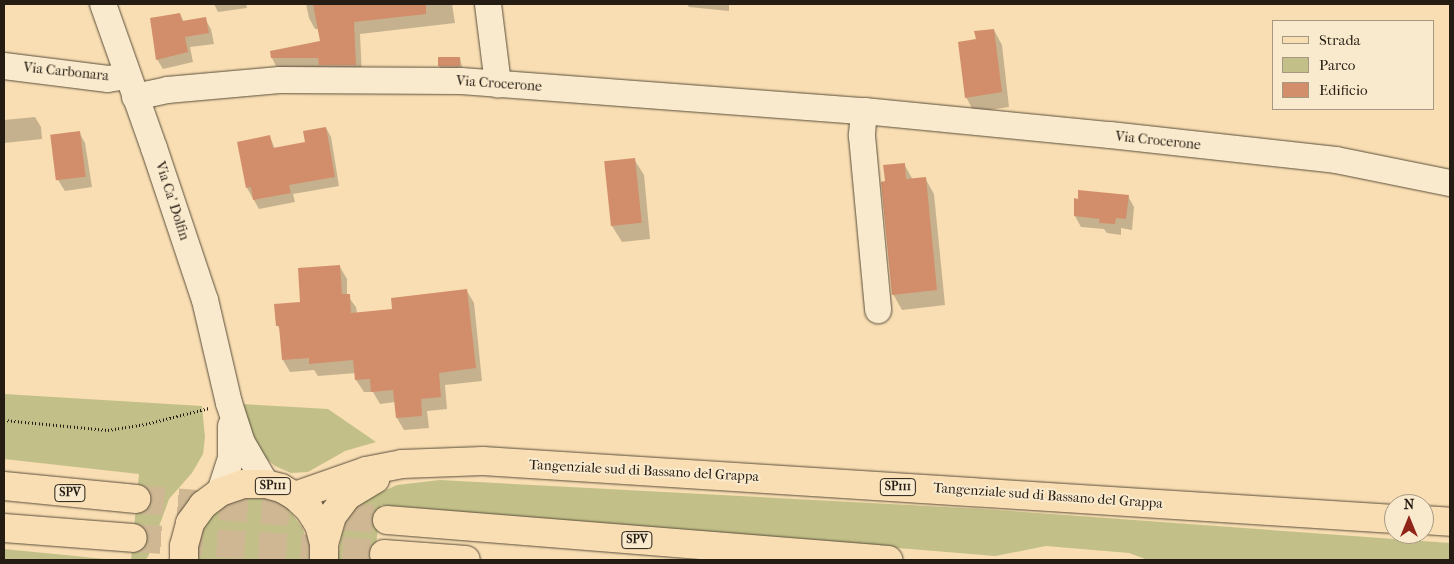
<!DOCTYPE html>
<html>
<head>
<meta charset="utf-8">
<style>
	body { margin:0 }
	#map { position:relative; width:1454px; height:564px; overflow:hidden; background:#f8deb2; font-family:"IM FELL French Canon",serif }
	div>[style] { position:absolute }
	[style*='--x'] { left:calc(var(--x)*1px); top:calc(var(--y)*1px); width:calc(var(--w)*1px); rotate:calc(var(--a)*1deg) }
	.green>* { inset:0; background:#c2c088 }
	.shadow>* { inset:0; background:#0003 }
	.building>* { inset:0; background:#d28e6b; transform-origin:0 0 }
	.highway-tunnel>* { height:28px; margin-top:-14px; transform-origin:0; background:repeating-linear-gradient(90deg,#ceb792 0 28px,transparent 0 42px) }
	.path>* { height:3px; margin-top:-1.5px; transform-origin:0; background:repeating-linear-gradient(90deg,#251d14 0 1px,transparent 0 3.5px) }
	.roads { filter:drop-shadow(0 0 1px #5a4d3c) drop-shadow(0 0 1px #5a4d3c) }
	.minor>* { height:26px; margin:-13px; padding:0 13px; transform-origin:13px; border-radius:13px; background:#faeacd }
	.major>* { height:28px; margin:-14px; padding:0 14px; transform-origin:14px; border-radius:14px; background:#f8deb2 }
	.highway>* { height:28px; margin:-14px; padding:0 14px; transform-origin:14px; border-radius:14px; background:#f8deb2 }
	span { translate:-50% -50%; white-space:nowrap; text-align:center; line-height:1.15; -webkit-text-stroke:4px #faeacd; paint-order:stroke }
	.shield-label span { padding:1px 4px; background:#faeacd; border:1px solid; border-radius:4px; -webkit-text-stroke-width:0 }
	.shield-label { font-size:12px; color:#251d14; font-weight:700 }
	.street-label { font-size:14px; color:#251d14 }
	.frame { position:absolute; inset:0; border:5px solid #251d14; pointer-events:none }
	.legend { position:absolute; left:1272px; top:20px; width:162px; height:90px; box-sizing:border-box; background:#faeacd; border:1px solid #a59883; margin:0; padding:6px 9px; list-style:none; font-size:15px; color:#251d14 }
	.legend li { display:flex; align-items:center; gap:10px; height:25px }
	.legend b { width:25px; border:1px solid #a59883 }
	.north { position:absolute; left:1384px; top:494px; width:50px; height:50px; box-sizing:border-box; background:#faeacd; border:1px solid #a59883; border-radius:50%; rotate:0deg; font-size:14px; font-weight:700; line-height:20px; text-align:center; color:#251d14 }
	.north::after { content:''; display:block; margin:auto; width:18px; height:22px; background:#8f2418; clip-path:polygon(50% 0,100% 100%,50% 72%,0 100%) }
</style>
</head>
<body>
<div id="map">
	<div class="green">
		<i style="clip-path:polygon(4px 394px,202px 406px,205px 437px,203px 454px,192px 473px,169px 499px,148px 557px,145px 560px,131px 560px,139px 474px,4px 459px)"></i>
		<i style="clip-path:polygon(241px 404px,328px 409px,376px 442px,345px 451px,308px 472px,291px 473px,275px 466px,261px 454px,248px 429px)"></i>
		<i style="clip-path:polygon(440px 480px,983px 509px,1450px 543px,1450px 560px,1148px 560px,1129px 553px,1046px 546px,995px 556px,381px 505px,374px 560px,337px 560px,342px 533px,351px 512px,368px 498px,397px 485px)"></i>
		<i style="clip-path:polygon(242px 498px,260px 498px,278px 503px,292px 514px,303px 529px,308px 547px,307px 560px,198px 560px,197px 549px,201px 531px,211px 516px,225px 504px)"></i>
		<i style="clip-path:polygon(4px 549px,115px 560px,4px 560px)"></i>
	</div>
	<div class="shadow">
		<i style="clip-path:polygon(214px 4px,246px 4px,247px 8px,218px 12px)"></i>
		<i style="clip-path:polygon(306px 4px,452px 4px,455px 23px,360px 34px,362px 77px,278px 70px,272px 58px,271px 52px,321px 42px,319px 29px,315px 29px,309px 18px)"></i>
		<i style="clip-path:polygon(687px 4px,729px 4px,729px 11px,689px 7px)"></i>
		<i style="clip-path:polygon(180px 14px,184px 22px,205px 19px,211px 29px,214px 44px,190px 47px,193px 62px,163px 69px,157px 59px)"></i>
		<i style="clip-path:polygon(994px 30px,1002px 45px,1009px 107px,974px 112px,966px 97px,977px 40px)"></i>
		<i style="clip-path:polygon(460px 58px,463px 71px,442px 71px,439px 66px)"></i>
		<i style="clip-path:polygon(35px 117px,41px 127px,42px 139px,4px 143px,4px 120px)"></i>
		<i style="clip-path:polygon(326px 128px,331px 137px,339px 186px,293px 194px,295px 202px,259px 209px,247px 188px,238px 143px,270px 137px,275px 149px,306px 143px)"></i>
		<i style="clip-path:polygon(79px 132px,85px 143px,92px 187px,65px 191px,58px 180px)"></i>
		<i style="clip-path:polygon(634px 159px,644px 175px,650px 239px,622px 242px,612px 226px)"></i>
		<i style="clip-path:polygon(904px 164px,913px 180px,925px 178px,934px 194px,945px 305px,902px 310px,893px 294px,886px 182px)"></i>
		<i style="clip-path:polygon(1128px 196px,1134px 207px,1132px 230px,1121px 228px,1121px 235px,1107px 233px,1104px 229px,1081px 227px,1075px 216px)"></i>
		<i style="clip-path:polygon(340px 267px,347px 279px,347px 295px,356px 307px,357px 313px,393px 310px,467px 291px,474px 303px,482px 381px,445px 385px,447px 409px,427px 411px,429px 428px,404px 430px,397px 418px,395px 402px,380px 404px,373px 392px,364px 392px,356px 380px,356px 373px,318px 376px,314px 370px,290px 372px,283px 360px,281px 332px,278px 326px)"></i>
	</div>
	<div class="building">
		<i style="clip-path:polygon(313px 4px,426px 4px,426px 14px,354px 22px,356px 65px,319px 65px,318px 58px,271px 58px,270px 51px,320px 41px)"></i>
		<i style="clip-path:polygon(180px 13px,182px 21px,206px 17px,209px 33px,185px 37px,188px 52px,156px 60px,150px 18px)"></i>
		<i style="clip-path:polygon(994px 29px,1002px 92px,965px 98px,958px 42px,976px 39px,974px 31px)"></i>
		<i style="left:438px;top:57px;width:22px;height:9px"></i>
		<i style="clip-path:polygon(326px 127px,335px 177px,289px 185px,291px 193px,253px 200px,251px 187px,246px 188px,237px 142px,270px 135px,273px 148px,305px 142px,303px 131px)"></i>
		<i style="left:80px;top:131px;width:46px;height:30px;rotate:83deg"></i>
		<i style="left:635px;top:158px;width:65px;height:31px;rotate:84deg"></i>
		<i style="clip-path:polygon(905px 163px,906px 179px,926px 177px,937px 290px,892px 295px,881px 182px,885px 181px,883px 165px)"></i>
		<i style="clip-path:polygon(1078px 190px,1129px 195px,1126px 219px,1116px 218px,1115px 224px,1099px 223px,1100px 219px,1074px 216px,1074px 198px,1078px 199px)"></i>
		<i style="clip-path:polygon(340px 265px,342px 294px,350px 294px,351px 313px,392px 309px,391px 298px,467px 289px,476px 368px,439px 373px,441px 397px,421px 399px,422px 416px,396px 418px,393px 390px,371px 392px,370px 379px,355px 380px,353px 360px,309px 364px,309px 358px,282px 360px,279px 326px,276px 326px,274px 304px,300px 302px,298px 268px)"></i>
	</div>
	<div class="highway-tunnel">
		<i style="--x:136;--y:499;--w:252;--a:4.8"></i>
		<i style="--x:133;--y:538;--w:252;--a:3.6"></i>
	</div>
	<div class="path">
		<i style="--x:4;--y:420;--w:104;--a:5.5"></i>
		<i style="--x:108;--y:430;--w:38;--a:-9"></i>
		<i style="--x:146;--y:424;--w:65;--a:-14.3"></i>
	</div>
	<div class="roads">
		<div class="minor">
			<i style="--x:103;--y:4;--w:153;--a:70.5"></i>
			<i style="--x:154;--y:148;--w:160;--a:71.5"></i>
			<i style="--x:205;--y:300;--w:106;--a:76.9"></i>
			<i style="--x:229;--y:403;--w:40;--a:72"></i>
			<i style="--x:241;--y:441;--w:50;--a:59.8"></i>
			<i style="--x:488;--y:4;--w:81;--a:82.9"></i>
			<i style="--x:4;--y:66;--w:105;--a:7.1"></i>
			<i style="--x:108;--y:79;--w:19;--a:-9"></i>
			<i style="--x:135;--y:97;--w:33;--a:-12"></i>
			<i style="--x:167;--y:90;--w:113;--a:-5.1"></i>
			<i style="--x:280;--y:80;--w:181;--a:0.3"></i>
			<i style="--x:461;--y:81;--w:404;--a:4.3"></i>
			<i style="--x:864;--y:111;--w:247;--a:5.6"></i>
			<i style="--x:1110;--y:135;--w:227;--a:6.3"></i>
			<i style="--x:1336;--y:160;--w:116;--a:11.4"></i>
			<i style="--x:864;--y:111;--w:25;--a:95"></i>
			<i style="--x:862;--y:136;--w:175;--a:84.7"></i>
			<i style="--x:220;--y:492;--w:35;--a:-72"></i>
			<i style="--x:231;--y:459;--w:33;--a:-90"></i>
		</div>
		<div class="major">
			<i style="--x:295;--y:496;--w:75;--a:-19.4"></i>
			<i style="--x:366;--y:471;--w:37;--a:-11"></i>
			<i style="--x:402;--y:464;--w:81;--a:-2.1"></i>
			<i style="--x:483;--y:461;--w:913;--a:3.64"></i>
			<i style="--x:1424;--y:520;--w:26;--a:4"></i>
			<i style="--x:324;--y:544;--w:29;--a:-74"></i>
			<i style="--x:332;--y:516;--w:25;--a:-53"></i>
			<i style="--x:347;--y:496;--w:33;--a:-31"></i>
			<i style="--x:184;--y:560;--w:14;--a:-90"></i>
			<i style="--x:184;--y:546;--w:24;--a:-75"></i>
			<i style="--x:190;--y:523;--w:22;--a:-54"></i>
			<i style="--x:203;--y:505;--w:21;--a:-37"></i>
			<i style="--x:220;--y:492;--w:24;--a:-19"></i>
			<i style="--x:243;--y:484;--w:23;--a:0"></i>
			<i style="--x:266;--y:484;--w:16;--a:15"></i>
			<i style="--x:281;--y:488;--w:16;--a:30"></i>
			<i style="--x:295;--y:496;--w:19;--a:43"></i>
			<i style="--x:309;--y:509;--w:19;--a:58"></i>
			<i style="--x:319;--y:525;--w:20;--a:75"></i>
			<i style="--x:324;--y:544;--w:16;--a:90"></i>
		</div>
		<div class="highway">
			<i style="--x:4;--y:486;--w:133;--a:5.6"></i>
			<i style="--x:387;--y:520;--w:503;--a:4.56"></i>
			<i style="--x:4;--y:528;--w:129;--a:4.4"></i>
			<i style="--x:384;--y:554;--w:82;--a:4.2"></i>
		</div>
	</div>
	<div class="shield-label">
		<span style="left:273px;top:486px">SP111</span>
		<span style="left:898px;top:487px">SP111</span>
		<span style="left:70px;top:493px">SPV</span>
		<span style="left:637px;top:540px">SPV</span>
	</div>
	<div class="street-label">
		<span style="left:66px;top:72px;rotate:6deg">Via Carbonara</span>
		<span style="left:499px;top:84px;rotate:4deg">Via Crocerone</span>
		<span style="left:1158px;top:141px;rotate:6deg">Via Crocerone</span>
		<span style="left:172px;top:201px;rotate:72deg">Via Ca' Dolfin</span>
		<span style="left:644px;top:471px;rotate:3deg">Tangenziale sud di Bassano del Grappa</span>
		<span style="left:1048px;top:496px;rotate:4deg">Tangenziale sud di Bassano del Grappa</span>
	</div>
	<div class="frame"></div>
	<ul class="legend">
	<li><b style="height:6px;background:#f8deb2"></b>Strada</li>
	<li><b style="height:14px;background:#c2c088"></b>Parco</li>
	<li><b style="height:14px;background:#d28e6b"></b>Edificio</li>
	</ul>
	<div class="north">N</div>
</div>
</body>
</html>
